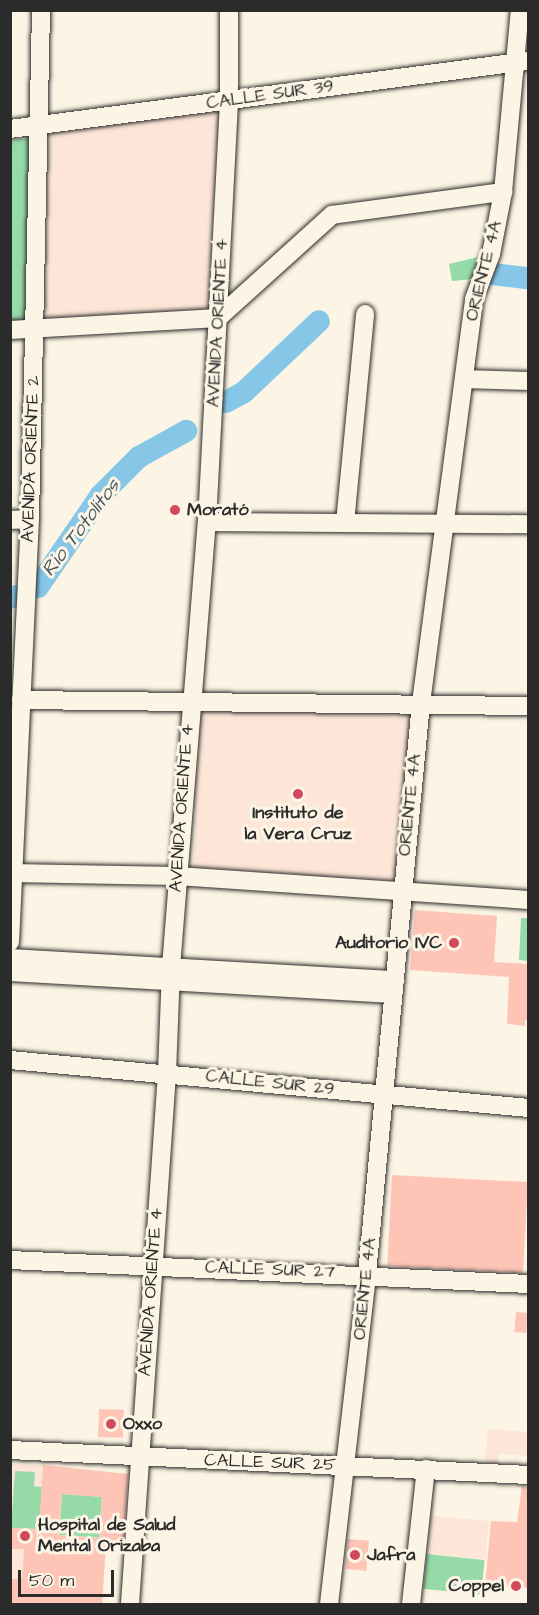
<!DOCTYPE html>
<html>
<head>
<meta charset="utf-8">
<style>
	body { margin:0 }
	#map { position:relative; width:539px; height:1615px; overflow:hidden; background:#fcf5e5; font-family:"Architects Daughter",sans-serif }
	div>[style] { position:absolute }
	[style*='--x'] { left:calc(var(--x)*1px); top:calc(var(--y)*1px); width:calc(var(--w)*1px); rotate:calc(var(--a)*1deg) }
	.built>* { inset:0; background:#fde6d7; transform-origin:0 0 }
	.green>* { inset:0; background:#96dba7; transform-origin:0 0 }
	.river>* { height:22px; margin:-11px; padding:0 11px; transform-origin:11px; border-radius:11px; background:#86c7e7 }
	.building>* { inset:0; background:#fec4b6; transform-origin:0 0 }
	.roads { filter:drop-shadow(0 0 2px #2b2b2b) drop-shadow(0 0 2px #2b2b2b) }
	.minor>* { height:18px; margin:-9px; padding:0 9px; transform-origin:9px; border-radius:9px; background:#fcf5e5 }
	.dots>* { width:16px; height:16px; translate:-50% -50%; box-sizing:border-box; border:3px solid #fcf5e5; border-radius:50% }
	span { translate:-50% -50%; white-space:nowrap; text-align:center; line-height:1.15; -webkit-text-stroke:6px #fcf5e5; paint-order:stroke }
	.street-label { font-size:18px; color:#2b2b2b }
	.poi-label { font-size:18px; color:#2b2b2b; font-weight:700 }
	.left { translate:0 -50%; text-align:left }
	.right { translate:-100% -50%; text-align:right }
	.water-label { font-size:20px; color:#465a63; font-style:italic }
	.frame { position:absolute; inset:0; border:12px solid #2b2b2b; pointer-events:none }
	.scale { position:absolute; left:18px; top:1570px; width:96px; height:27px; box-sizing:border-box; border:3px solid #2b2b2b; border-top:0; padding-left:8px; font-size:18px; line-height:21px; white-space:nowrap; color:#2b2b2b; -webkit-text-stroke:4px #fcf5e5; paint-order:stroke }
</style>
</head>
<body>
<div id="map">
	<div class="built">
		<i style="clip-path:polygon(219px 107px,208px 310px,46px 318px,50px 133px)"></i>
		<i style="left:199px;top:708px;width:210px;height:165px;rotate:2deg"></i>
		<i style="clip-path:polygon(488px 1429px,528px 1432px,528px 1456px,499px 1454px,498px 1464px,485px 1463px)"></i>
		<i style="clip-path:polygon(11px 1464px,43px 1465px,35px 1604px,11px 1604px)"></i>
		<i style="left:431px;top:1516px;width:58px;height:38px;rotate:5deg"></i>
	</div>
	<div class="green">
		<i style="clip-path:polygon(31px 138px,28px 320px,11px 321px,10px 140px)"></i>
		<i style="clip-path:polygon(482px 256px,474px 279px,452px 281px,449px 264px)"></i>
		<i style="clip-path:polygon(521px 918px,528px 918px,528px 961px,519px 960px)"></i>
		<i style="clip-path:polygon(15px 1471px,35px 1472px,34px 1486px,42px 1487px,39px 1529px,11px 1528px)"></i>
		<i style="left:62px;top:1494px;width:40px;height:41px;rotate:4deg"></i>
		<i style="left:427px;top:1554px;width:58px;height:35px;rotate:6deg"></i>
	</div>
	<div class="river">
		<i style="--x:493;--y:274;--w:35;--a:7"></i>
		<i style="--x:226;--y:402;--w:21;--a:-29"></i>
		<i style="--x:244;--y:392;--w:103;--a:-43.4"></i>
		<i style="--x:38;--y:587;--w:112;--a:-55.6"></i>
		<i style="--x:101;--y:495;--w:54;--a:-45"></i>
		<i style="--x:139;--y:457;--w:54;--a:-29"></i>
		<i style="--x:10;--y:598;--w:7;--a:-16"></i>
	</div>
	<div class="building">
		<i style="clip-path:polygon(415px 910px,497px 916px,494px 962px,528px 964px,528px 1020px,525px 1020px,525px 1026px,507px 1024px,509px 977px,410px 970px)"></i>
		<i style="left:392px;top:1175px;width:136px;height:91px;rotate:3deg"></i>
		<i style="left:516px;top:1312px;width:12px;height:20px;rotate:5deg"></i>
		<i style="left:99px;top:1409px;width:25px;height:28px;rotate:2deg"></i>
		<i style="clip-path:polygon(evenodd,43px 1465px,128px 1474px,123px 1546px,106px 1545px,102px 1605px,10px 1605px,10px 1579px,22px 1579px,24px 1549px,10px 1549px,10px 1528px,39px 1529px,43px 1465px,62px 1494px,102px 1497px,99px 1538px,58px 1535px,62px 1494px)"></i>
		<i style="clip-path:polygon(522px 1486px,528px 1487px,528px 1588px,485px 1585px,491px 1521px,517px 1522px)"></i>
		<i style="left:348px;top:1539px;width:21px;height:30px;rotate:5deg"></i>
	</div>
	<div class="roads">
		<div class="minor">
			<i style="--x:10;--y:129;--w:521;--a:-7.49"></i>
			<i style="--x:10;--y:330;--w:208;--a:-3.3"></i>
			<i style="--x:218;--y:318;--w:154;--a:-42.1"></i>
			<i style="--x:332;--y:215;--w:173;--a:-7.7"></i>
			<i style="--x:464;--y:379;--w:64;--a:1.8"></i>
			<i style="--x:10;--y:520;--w:20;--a:-3"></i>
			<i style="--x:207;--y:522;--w:321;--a:0.4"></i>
			<i style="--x:345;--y:523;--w:210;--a:-84.5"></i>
			<i style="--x:21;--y:700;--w:507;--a:0.68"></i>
			<i style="--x:10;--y:873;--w:167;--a:1"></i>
			<i style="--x:177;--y:876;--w:352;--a:3.9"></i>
			<i style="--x:10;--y:942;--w:423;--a:-87.3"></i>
			<i style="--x:30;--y:519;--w:509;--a:-88.76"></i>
			<i style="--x:10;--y:958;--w:386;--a:3.3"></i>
			<i style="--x:10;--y:972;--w:384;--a:3.3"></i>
			<i style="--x:10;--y:1060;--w:520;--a:5.29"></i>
			<i style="--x:10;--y:1260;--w:519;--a:2.65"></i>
			<i style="--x:10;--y:1450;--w:519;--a:2.76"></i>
			<i style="--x:130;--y:1604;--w:532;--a:-86.01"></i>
			<i style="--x:167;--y:1073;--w:106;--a:-87.8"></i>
			<i style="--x:171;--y:967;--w:446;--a:-85.4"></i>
			<i style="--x:207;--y:522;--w:422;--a:-87"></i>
			<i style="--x:229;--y:101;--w:91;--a:-90"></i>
			<i style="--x:329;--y:1604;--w:332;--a:-83.4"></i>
			<i style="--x:367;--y:1274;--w:574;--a:-84.6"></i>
			<i style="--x:421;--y:703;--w:407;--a:-82.5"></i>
			<i style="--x:474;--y:299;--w:48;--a:-69.3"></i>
			<i style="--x:491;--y:254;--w:63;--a:-79"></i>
			<i style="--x:503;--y:192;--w:183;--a:-84.7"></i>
			<i style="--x:411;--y:1604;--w:136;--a:-83.7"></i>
		</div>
	</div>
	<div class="dots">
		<i style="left:175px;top:510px;background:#d1495b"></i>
		<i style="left:298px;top:794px;background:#d1495b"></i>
		<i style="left:454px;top:943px;background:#d1495b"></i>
		<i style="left:111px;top:1424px;background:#d1495b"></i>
		<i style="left:25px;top:1536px;background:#d1495b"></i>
		<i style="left:355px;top:1555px;background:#d1495b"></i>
		<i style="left:516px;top:1586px;background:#d1495b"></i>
	</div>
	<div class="street-label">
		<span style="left:270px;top:95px;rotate:-8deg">CALLE SUR 39</span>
		<span style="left:484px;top:271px;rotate:-76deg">ORIENTE 4A</span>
		<span style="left:218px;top:323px;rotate:-87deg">AVENIDA ORIENTE 4</span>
		<span style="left:31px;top:459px;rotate:-88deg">AVENIDA ORIENTE 2</span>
		<span style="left:410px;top:805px;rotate:-84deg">ORIENTE 4A</span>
		<span style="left:182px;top:808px;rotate:-86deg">AVENIDA ORIENTE 4</span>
		<span style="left:270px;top:1083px;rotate:6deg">CALLE SUR 29</span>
		<span style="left:270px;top:1270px;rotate:2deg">CALLE SUR 27</span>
		<span style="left:365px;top:1289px;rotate:-84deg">ORIENTE 4A</span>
		<span style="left:151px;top:1292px;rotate:-86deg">AVENIDA ORIENTE 4</span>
		<span style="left:270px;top:1463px;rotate:2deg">CALLE SUR 25</span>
	</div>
	<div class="poi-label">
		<span class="left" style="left:187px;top:510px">Morató</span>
		<span style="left:298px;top:824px">Instituto de<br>la Vera Cruz</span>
		<span class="right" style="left:442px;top:943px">Auditorio IVC</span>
		<span class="left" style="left:123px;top:1424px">Oxxo</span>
		<span class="left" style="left:38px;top:1536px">Hospital de Salud<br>Mental Orizaba</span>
		<span class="left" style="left:367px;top:1555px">Jafra</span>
		<span class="right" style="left:504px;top:1586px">Coppel</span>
	</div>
	<div class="water-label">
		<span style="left:81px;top:528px;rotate:-53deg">Rio Totolitos</span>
	</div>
	<div class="frame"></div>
	<div class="scale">50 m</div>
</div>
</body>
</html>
